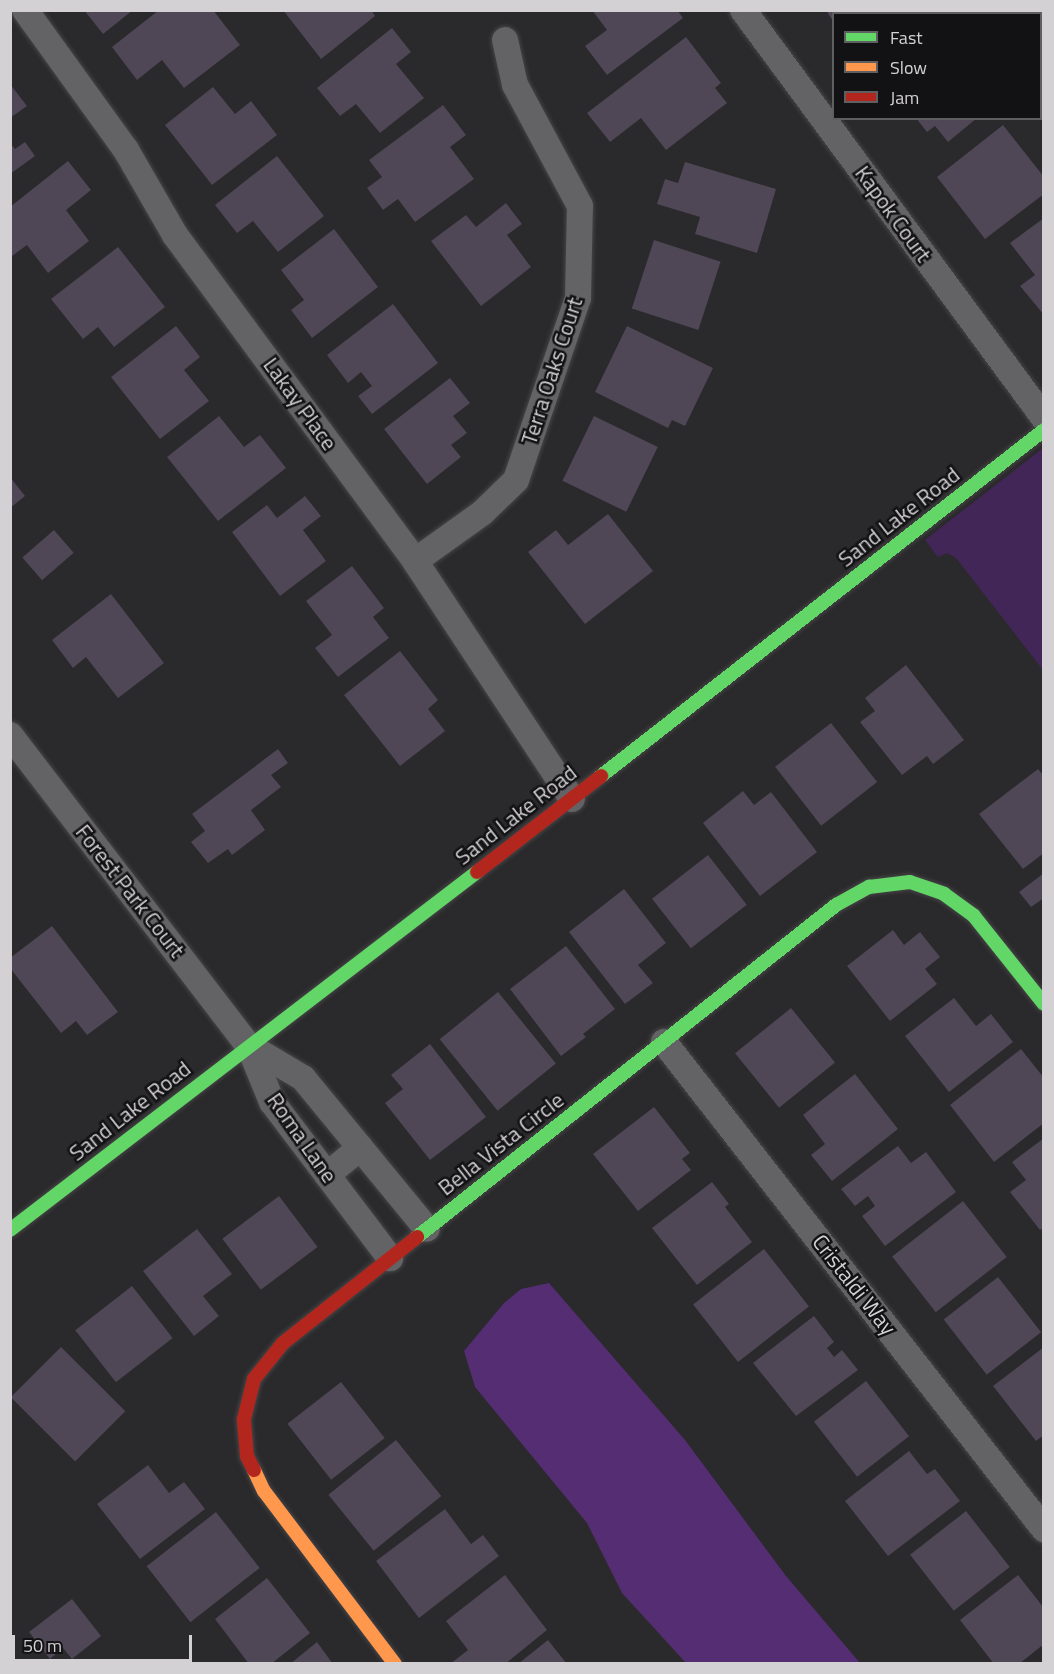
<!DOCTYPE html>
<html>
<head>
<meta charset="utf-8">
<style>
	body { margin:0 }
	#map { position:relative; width:1054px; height:1674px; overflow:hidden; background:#2a292b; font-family:"Titillium Web",sans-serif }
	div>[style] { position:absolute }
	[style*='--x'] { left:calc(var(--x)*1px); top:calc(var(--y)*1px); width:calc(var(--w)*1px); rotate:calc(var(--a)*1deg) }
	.green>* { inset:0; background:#422657 }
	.water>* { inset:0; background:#552d72 }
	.building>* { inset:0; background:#4f4656; transform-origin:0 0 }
	.roads { filter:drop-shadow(0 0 2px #454446) drop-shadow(0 0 2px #454446) }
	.street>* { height:26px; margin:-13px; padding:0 13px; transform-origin:13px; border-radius:13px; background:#636264 }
	.fast>* { height:14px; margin:-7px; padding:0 7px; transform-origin:7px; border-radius:7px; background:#63d668 }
	.slow>* { height:14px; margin:-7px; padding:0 7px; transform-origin:7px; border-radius:7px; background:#ff974d }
	.jam>* { height:14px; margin:-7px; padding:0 7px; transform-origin:7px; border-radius:7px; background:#b3261e }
	span { translate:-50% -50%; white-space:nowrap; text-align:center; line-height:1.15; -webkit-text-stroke:5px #121113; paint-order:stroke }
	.street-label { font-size:22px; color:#d3d1d4 }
	.frame { position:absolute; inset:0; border:12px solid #d3d1d4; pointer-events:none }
	.legend { position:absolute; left:832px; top:12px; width:210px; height:108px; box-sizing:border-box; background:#121113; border:2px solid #5f5e60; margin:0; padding:8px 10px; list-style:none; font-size:18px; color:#d3d1d4 }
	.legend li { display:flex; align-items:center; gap:12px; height:30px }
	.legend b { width:30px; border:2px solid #5f5e60 }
	.scale { position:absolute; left:12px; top:1635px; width:180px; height:27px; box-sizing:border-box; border:3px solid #d3d1d4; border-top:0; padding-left:8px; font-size:18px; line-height:21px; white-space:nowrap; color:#d3d1d4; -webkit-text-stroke:4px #121113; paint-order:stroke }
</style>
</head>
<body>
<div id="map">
	<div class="green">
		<i style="clip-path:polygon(1043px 448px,1043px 670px,956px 558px,947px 553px,938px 557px,925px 540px)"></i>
	</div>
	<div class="water">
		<i style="clip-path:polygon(549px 1283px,685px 1440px,786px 1576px,860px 1663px,686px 1663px,622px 1593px,587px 1523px,475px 1387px,464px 1351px,504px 1303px,521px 1289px)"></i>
	</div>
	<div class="building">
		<i style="clip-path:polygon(84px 10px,133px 10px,103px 34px)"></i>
		<i style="clip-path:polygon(159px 10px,213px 10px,240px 45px,184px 88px,162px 60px,137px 80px,112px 47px)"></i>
		<i style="clip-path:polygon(283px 10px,371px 10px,375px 16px,321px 59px)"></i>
		<i style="clip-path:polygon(592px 10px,677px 10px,683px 18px,607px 75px,585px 46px,607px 30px)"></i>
		<i style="clip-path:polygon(826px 10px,917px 10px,913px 14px,834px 14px,834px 23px)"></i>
		<i style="clip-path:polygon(392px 28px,411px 52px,396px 64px,424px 98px,380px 133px,356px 104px,340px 116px,317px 88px)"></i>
		<i style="clip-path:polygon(686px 37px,721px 83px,715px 88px,727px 103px,666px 150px,641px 118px,610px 142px,587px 113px)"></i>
		<i style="clip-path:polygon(10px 84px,27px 106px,10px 118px)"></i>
		<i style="clip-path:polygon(213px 87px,235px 114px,251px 101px,277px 135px,212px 185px,165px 125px)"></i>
		<i style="clip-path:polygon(443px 105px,466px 135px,450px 147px,474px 179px,415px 222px,398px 199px,383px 210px,367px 188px,382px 177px,369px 160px)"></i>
		<i style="clip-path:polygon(916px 118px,977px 118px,948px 142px,935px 126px,927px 132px)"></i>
		<i style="clip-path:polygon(1003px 125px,1044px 177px,1044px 194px,985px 239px,937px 177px)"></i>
		<i style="clip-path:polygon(25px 142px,35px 156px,10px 174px,10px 143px,15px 149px)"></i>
		<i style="clip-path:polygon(277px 156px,324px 216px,278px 252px,253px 221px,237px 233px,215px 205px)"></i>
		<i style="clip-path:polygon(68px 161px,91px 190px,66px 210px,89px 241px,48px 273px,27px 245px,12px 256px,10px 254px,10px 207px)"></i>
		<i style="clip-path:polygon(685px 162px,776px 189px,757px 253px,695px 234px,700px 217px,657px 204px,665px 179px,678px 183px)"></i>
		<i style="clip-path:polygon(506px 203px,522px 224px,507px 235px,531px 267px,481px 306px,431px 241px,466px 215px,476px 227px)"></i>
		<i style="clip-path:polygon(1044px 218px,1044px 315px,1020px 286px,1035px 275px,1010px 243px)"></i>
		<i style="clip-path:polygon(334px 229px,378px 287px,312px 338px,291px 310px,304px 300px,281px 270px)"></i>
		<i style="left:654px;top:240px;width:70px;height:72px;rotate:18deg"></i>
		<i style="clip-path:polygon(118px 247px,165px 307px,114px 347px,98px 327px,83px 339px,51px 299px)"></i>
		<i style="clip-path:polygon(393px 304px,438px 363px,372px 414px,358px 396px,372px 386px,361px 372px,348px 383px,327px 355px)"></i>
		<i style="clip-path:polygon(176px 326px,200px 357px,184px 370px,209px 401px,160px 439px,111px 377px)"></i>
		<i style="clip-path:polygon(627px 326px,713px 368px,685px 426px,672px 420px,668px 428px,595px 392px)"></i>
		<i style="clip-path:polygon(450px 378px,470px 403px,453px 416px,467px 433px,451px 445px,461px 457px,427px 484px,384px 429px)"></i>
		<i style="clip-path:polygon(219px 416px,244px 447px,260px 435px,286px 468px,218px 521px,167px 457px)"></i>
		<i style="left:594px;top:416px;width:71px;height:72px;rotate:26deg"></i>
		<i style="clip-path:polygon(10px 477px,25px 496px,10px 508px)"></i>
		<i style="clip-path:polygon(305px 496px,321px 516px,303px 530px,326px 561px,280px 596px,232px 532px,267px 505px,277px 518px)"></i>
		<i style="clip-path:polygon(608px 514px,653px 571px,585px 624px,528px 552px,556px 530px,568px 545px)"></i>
		<i style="left:54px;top:530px;width:30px;height:42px;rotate:49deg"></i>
		<i style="clip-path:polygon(352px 566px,384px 608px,373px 617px,389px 638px,338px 677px,315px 648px,332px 635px,306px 601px)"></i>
		<i style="clip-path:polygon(111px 594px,164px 663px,118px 698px,86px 657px,73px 668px,52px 640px)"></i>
		<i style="clip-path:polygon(400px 651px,438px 700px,428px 709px,445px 731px,400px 766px,344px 695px)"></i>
		<i style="clip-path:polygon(906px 665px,964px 740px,933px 764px,927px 756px,902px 775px,860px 722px,875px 711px,865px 698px)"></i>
		<i style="left:831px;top:723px;width:75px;height:71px;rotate:52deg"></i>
		<i style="clip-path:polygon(278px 749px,288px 763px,271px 775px,281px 787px,251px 810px,265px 830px,232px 855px,228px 849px,208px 863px,191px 842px,205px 831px,192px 814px)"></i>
		<i style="clip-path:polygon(1038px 769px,1044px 776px,1044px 853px,1023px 869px,979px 814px)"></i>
		<i style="clip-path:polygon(743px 791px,754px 805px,771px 792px,817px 852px,760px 896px,703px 823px)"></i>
		<i style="left:708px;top:855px;width:63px;height:71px;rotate:52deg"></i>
		<i style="clip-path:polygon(1044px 873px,1044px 898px,1031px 907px,1019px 892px)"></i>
		<i style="clip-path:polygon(624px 889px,666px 943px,638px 965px,653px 983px,625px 1004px,569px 932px)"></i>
		<i style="clip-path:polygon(52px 926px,118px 1012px,87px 1035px,76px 1021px,61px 1033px,10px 968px,10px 958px)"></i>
		<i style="clip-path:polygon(893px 930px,904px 945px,920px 932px,940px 957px,925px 969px,937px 984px,890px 1021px,847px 966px)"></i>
		<i style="clip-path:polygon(566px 946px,615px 1009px,583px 1034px,586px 1037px,561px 1056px,510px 989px)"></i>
		<i style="left:498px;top:992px;width:92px;height:75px;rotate:51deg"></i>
		<i style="clip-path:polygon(954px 998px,976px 1026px,991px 1014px,1013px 1042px,949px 1092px,905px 1036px)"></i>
		<i style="left:791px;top:1008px;width:70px;height:72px;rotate:51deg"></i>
		<i style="clip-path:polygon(430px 1044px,486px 1117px,430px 1160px,385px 1103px,403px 1089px,391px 1075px)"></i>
		<i style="clip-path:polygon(1021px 1049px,1044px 1078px,1044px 1123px,994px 1162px,950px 1105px)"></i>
		<i style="clip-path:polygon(855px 1074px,898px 1129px,832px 1181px,811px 1155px,825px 1144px,803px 1115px)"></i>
		<i style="clip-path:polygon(654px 1107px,690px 1153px,682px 1159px,691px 1170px,638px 1211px,593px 1154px)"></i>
		<i style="clip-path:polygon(1044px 1138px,1044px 1227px,1040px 1230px,1010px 1192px,1026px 1180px,1012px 1162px)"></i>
		<i style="clip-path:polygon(898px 1146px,911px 1163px,926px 1152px,956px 1192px,885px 1246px,862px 1216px,875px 1206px,868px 1196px,855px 1206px,841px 1189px)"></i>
		<i style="clip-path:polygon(712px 1182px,729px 1204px,725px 1207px,752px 1242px,697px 1285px,652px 1228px)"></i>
		<i style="left:279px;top:1196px;width:64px;height:71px;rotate:53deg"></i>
		<i style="left:963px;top:1201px;width:71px;height:90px;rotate:52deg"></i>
		<i style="clip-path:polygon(197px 1229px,232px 1274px,203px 1296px,219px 1316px,194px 1336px,143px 1271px)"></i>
		<i style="left:764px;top:1249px;width:73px;height:90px;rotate:52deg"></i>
		<i style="left:998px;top:1277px;width:70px;height:69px;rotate:52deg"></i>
		<i style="left:132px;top:1286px;width:66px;height:72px;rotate:52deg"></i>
		<i style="clip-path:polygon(814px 1316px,834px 1342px,827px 1348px,834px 1357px,842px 1350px,858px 1370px,796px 1416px,753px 1363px)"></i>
		<i style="left:61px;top:1347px;width:91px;height:71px;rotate:45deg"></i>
		<i style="clip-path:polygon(1044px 1347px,1044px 1435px,1036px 1441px,993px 1386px)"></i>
		<i style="left:866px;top:1381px;width:70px;height:66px;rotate:52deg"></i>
		<i style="left:341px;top:1382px;width:71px;height:68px;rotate:52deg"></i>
		<i style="left:396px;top:1440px;width:72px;height:87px;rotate:51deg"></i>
		<i style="clip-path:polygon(909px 1451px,927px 1474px,935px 1469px,960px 1501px,888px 1556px,845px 1501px)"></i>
		<i style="clip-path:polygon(148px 1465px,169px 1493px,184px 1482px,205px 1509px,140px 1559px,97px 1504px)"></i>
		<i style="clip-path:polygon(445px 1509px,471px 1544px,483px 1535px,499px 1556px,419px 1618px,376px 1561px)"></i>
		<i style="left:966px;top:1511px;width:71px;height:71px;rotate:52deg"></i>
		<i style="left:216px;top:1512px;width:71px;height:88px;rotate:52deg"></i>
		<i style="clip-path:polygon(505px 1575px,547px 1630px,505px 1664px,450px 1664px,468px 1650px,446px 1621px)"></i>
		<i style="clip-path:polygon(1018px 1575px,1044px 1608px,1044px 1644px,1019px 1664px,994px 1664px,960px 1620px)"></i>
		<i style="clip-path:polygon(267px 1578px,310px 1633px,271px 1664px,249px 1664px,215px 1619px)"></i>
		<i style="clip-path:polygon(72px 1599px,101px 1636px,72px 1659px,63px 1648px,50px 1659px,29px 1632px)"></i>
		<i style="clip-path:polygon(548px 1640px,567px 1664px,518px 1664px)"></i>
		<i style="clip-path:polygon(317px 1642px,333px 1664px,290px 1664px)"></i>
	</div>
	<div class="roads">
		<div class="street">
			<i style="--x:25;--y:10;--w:173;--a:54.2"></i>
			<i style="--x:126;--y:150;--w:98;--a:60"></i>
			<i style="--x:175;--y:235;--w:405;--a:53.6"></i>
			<i style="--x:415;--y:561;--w:285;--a:56.6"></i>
			<i style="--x:743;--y:10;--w:507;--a:53.58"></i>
			<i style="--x:415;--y:561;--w:82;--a:-35.6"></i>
			<i style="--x:482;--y:513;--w:47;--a:-44.1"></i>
			<i style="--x:516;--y:480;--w:192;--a:-71.2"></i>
			<i style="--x:578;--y:298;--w:92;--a:-88.8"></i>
			<i style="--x:580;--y:206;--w:137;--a:-118.2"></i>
			<i style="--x:515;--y:85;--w:46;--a:-102.5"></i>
			<i style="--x:10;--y:735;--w:392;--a:52.5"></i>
			<i style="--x:249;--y:1046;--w:61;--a:67.7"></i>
			<i style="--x:272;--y:1102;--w:196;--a:52.9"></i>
			<i style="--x:664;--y:1042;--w:618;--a:52.04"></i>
			<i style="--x:249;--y:1046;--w:63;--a:30.7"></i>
			<i style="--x:303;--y:1078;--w:195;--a:50.6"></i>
			<i style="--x:327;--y:1175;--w:43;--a:-39.3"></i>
		</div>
		<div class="fast">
			<i style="--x:601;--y:776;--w:562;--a:-37.99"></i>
			<i style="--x:10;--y:1230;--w:588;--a:-37.47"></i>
			<i style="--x:417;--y:1237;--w:535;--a:-38.39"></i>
			<i style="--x:836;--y:905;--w:38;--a:-29"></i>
			<i style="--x:869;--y:887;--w:41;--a:-7"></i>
			<i style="--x:910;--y:882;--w:36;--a:19"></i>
			<i style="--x:944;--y:894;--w:37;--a:36"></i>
			<i style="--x:974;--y:916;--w:112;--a:51.5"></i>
		</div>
		<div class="slow">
			<i style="--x:254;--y:1470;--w:23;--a:65"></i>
			<i style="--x:264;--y:1491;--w:217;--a:52.9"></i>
		</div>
		<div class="jam">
			<i style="--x:477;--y:872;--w:157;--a:-37.7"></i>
			<i style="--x:254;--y:1470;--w:16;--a:-117"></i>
			<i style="--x:247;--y:1456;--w:37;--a:-95"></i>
			<i style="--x:244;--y:1419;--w:41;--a:-76"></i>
			<i style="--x:254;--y:1379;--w:46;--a:-51.1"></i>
			<i style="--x:283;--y:1343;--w:171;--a:-38.3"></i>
		</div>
	</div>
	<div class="street-label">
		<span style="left:893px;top:214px;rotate:54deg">Kapok Court</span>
		<span style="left:552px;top:371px;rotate:-72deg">Terra Oaks Court</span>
		<span style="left:300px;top:404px;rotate:54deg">Lakay Place</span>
		<span style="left:899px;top:517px;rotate:-38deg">Sand Lake Road</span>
		<span style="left:516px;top:815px;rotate:-38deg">Sand Lake Road</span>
		<span style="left:130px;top:891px;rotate:52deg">Forest Park Court</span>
		<span style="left:130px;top:1111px;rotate:-38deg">Sand Lake Road</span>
		<span style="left:302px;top:1138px;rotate:55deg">Roma Lane</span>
		<span style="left:501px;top:1144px;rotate:-38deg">Bella Vista Circle</span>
		<span style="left:854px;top:1285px;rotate:52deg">Cristaldi Way</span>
	</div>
	<div class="frame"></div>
	<ul class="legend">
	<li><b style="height:8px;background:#63d668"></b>Fast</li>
	<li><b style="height:8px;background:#ff974d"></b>Slow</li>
	<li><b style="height:8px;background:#b3261e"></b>Jam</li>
	</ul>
	<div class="scale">50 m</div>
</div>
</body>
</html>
